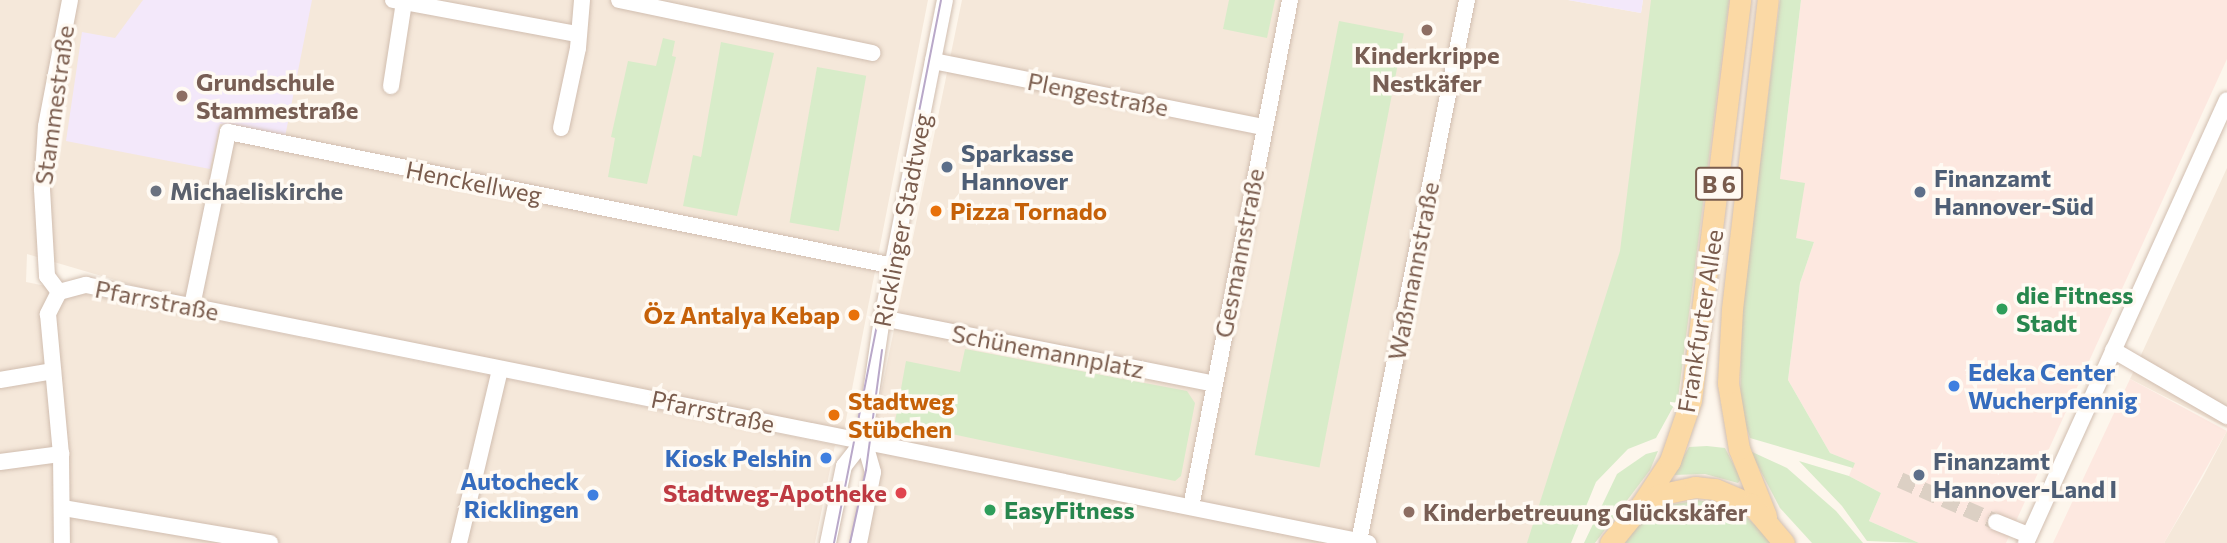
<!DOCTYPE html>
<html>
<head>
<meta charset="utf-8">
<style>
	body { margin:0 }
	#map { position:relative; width:2227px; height:543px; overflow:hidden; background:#fdf6ec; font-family:Commissioner,sans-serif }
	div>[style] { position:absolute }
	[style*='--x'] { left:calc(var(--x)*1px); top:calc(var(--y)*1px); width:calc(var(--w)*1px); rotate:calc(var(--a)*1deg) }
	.residential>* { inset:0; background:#f5e8da }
	.commercial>* { inset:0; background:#fde8e0 }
	.education>* { inset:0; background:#f3e8fa }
	.green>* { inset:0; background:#d8ecc9; transform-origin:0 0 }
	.minor-tunnel>* { height:16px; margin-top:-8px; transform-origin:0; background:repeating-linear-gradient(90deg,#dcd0c4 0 16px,transparent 0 24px) }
	.roads { filter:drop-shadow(0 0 2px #d1beb0) drop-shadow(0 0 2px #d1beb0) }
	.minor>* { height:16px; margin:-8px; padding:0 8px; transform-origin:8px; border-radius:8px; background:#fff }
	.major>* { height:21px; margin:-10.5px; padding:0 10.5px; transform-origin:10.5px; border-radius:10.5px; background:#fbd9a5 }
	.tram>* { height:2px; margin:-1px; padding:0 1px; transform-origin:1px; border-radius:1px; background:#b9a8c9 }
	.dots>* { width:19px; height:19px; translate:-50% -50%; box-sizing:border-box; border:4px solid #fffaf3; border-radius:50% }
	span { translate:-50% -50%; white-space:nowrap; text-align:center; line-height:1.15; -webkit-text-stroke:7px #fffaf3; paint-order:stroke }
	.shield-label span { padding:2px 5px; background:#fffaf3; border:2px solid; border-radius:5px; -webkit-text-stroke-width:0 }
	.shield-label { font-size:23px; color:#7a5c4d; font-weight:700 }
	.education-label { font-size:24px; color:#785e54; font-weight:700 }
	.left { translate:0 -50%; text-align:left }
	.street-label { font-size:24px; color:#7a5c4d }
	.service-label { font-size:24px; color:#4e5e75; font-weight:700 }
	.worship-label { font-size:24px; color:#5b616d; font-weight:700 }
	.food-label { font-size:24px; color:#c56008; font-weight:700 }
	.right { translate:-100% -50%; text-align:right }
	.leisure-label { font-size:24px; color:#27864d; font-weight:700 }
	.shop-label { font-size:24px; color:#366cbe; font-weight:700 }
	.health-label { font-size:24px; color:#be3a42; font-weight:700 }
</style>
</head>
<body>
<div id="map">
	<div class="residential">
		<i style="clip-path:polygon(0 0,928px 0,844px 430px,193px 303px,27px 254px,26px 282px,835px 445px,815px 543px,0 543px)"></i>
		<i style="clip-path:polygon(962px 0,1568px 0,1641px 13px,1643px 0,1731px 0,1678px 398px,1603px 449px,1560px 543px,850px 543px)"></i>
		<i style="clip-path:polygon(2227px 168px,2227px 428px,2130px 379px)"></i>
		<i style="clip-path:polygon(2227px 431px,2227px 543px,2164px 543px,2203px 477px)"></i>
	</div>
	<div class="commercial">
		<i style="clip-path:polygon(1801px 0,2227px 0,2227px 59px,2006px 543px,1919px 543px,1869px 521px,1881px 493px,1849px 476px,1854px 463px,1830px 453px,1788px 380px,1800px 283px,1814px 242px,1796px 238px,1780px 179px)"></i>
		<i style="clip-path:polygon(2130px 379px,2227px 431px,2164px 543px,2053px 543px)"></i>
	</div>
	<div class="education">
		<i style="clip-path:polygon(143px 0,312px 0,285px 137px,220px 124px,210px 169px,66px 141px,82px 32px,115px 38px)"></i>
		<i style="clip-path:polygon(1568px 0,1643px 0,1641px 13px)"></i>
	</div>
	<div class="green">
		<i style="clip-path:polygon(1229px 0,1275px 0,1267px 38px,1223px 29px)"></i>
		<i style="clip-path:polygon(1651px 0,1729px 0,1678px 398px,1656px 438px,1628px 449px,1596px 482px,1571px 543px,1527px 543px,1620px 251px)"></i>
		<i style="clip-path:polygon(1780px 0,1801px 0,1780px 179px,1805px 183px,1796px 238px,1814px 242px,1800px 283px,1788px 380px,1830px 453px,1855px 463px,1853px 468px,1750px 438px,1740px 407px,1742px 312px)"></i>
		<i style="left:1339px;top:21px;width:66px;height:442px;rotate:11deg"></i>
		<i style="clip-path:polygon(663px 38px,675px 41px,672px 56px,676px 57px,647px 184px,608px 177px,615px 138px,611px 137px,628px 61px,656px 66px)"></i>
		<i style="clip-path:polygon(721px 42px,774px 53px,737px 216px,683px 206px,693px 155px,701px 157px)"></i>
		<i style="left:817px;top:67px;width:50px;height:158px;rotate:10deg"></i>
		<i style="clip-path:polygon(965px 349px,1187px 391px,1195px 403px,1181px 476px,1175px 481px,895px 422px,906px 361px,960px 372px)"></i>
		<i style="clip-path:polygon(1707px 446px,1725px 448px,1741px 479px,1738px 483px,1705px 474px,1673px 475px,1689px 447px)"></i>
		<i style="clip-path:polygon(1658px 451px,1650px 470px,1595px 543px,1584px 543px,1617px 474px,1646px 454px)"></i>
		<i style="clip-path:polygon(1750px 451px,1787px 468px,1836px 511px,1863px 543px,1812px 543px,1780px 508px)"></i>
		<i style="clip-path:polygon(1799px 461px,1849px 476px,1881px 493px,1869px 521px,1919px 543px,1867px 541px,1842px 506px)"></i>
		<i style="clip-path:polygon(1698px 500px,1736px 507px,1774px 543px,1625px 543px,1637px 526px,1664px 506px)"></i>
	</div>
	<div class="minor-tunnel">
		<i style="--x:1900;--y:480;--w:105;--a:23.6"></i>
	</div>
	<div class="roads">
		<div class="minor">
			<i style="--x:393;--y:0;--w:186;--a:10.5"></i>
			<i style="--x:619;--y:0;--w:259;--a:11.8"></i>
			<i style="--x:933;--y:61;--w:338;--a:11.3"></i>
			<i style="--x:391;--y:86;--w:85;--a:-81.2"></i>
			<i style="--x:561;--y:128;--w:82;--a:-78"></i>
			<i style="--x:578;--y:48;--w:48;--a:-85.2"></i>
			<i style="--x:59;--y:292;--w:28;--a:-15"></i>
			<i style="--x:86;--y:285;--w:1308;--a:11.38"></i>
			<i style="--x:59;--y:292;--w:20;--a:-127"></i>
			<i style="--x:47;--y:276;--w:87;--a:-93.3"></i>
			<i style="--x:42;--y:189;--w:63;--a:-86.4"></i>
			<i style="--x:46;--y:126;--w:128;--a:-79.2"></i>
			<i style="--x:59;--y:292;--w:25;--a:117"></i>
			<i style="--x:48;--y:314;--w:141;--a:84.7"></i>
			<i style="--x:61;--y:454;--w:89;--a:89.4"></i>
			<i style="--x:192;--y:306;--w:178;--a:-78.3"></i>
			<i style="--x:228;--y:132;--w:679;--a:11.38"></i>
			<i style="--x:882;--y:318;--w:338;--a:11.2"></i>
			<i style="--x:2113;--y:350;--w:132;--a:30.1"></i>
			<i style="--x:0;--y:380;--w:54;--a:-9.6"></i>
			<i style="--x:0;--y:462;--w:62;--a:-7.5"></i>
			<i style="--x:1191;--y:507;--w:517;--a:-78.95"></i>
			<i style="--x:63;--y:508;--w:210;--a:9.6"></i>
			<i style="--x:1996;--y:522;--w:35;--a:22"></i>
			<i style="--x:1359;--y:541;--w:552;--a:-78.71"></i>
			<i style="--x:459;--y:543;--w:178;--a:-76.7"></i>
			<i style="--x:828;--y:543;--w:79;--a:-78.3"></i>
			<i style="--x:844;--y:466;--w:33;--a:-52"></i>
			<i style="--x:859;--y:543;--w:72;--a:-78.8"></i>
			<i style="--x:873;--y:472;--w:33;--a:-106"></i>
			<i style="--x:864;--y:440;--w:123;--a:-81.6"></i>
			<i style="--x:882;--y:318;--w:324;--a:-78.8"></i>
			<i style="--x:2026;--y:543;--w:486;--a:-65.6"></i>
		</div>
		<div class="major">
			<i style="--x:1641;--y:505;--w:53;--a:-56.6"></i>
			<i style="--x:1670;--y:461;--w:65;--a:-71"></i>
			<i style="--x:1691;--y:400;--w:403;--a:-83"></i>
			<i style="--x:1766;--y:516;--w:72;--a:-111.9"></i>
			<i style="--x:1739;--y:449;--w:67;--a:-99.5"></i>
			<i style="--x:1728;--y:383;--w:74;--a:-86.9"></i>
			<i style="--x:1732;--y:309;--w:311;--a:-83.4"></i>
			<i style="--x:1610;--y:543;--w:49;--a:-50.8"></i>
			<i style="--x:1641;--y:505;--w:20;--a:-30"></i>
			<i style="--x:1658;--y:495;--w:38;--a:-12"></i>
			<i style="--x:1695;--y:487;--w:20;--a:6"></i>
			<i style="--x:1715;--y:489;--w:39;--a:23"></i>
			<i style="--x:1751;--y:504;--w:51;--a:49.8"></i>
		</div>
	</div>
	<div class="tram">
		<i style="--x:834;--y:543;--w:553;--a:-78.85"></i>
		<i style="--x:850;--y:543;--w:75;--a:-77.6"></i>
		<i style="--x:866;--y:470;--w:121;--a:-82.4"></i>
	</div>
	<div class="dots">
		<i style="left:1427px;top:30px;background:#8d6e63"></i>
		<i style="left:182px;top:96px;background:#8d6e63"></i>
		<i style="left:947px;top:167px;background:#5c6f8a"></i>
		<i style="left:156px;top:191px;background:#6b7280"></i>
		<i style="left:1920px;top:192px;background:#5c6f8a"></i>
		<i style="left:936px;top:211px;background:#e8710a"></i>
		<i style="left:2002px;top:309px;background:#2e9e5b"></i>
		<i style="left:854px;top:315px;background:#e8710a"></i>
		<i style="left:1954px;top:386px;background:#3f7fe0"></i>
		<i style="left:834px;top:415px;background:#e8710a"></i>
		<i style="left:826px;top:458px;background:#3f7fe0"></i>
		<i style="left:1919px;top:475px;background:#5c6f8a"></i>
		<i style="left:901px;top:493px;background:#e0444e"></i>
		<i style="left:593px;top:495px;background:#3f7fe0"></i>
		<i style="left:990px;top:510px;background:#2e9e5b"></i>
		<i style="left:1409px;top:512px;background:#8d6e63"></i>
	</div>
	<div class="shield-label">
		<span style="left:1719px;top:184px">B 6</span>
	</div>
	<div class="education-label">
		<span style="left:1427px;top:69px">Kinderkrippe<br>Nestkäfer</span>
		<span class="left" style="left:196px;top:96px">Grundschule<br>Stammestraße</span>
		<span class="left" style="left:1423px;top:512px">Kinderbetreuung Glückskäfer</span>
	</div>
	<div class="street-label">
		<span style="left:1098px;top:94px;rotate:11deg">Plengestraße</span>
		<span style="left:54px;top:105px;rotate:-82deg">Stammestraße</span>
		<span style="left:474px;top:182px;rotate:11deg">Henckellweg</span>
		<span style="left:902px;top:220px;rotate:-79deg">Ricklinger Stadtweg</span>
		<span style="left:1239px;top:253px;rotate:-79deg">Gesmannstraße</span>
		<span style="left:1413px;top:271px;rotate:-79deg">Waßmannstraße</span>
		<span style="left:157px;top:300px;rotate:11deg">Pfarrstraße</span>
		<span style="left:1700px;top:321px;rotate:-81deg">Frankfurter Allee</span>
		<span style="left:1048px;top:351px;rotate:11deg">Schünemannplatz</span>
		<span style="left:713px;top:411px;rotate:12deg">Pfarrstraße</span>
	</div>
	<div class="service-label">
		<span class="left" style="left:961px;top:167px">Sparkasse<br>Hannover</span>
		<span class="left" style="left:1934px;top:192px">Finanzamt<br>Hannover-Süd</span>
		<span class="left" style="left:1933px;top:475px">Finanzamt<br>Hannover-Land I</span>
	</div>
	<div class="worship-label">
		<span class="left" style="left:170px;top:191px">Michaeliskirche</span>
	</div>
	<div class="food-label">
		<span class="left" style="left:950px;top:211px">Pizza Tornado</span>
		<span class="right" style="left:840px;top:315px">Öz Antalya Kebap</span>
		<span class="left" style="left:848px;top:415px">Stadtweg<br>Stübchen</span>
	</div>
	<div class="leisure-label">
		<span class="left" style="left:2016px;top:309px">die Fitness<br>Stadt</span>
		<span class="left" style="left:1004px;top:510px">EasyFitness</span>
	</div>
	<div class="shop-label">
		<span class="left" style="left:1968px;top:386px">Edeka Center<br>Wucherpfennig</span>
		<span class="right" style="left:812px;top:458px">Kiosk Pelshin</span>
		<span class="right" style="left:579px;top:495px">Autocheck<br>Ricklingen</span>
	</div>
	<div class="health-label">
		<span class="right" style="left:887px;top:493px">Stadtweg-Apotheke</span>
	</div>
</div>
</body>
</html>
